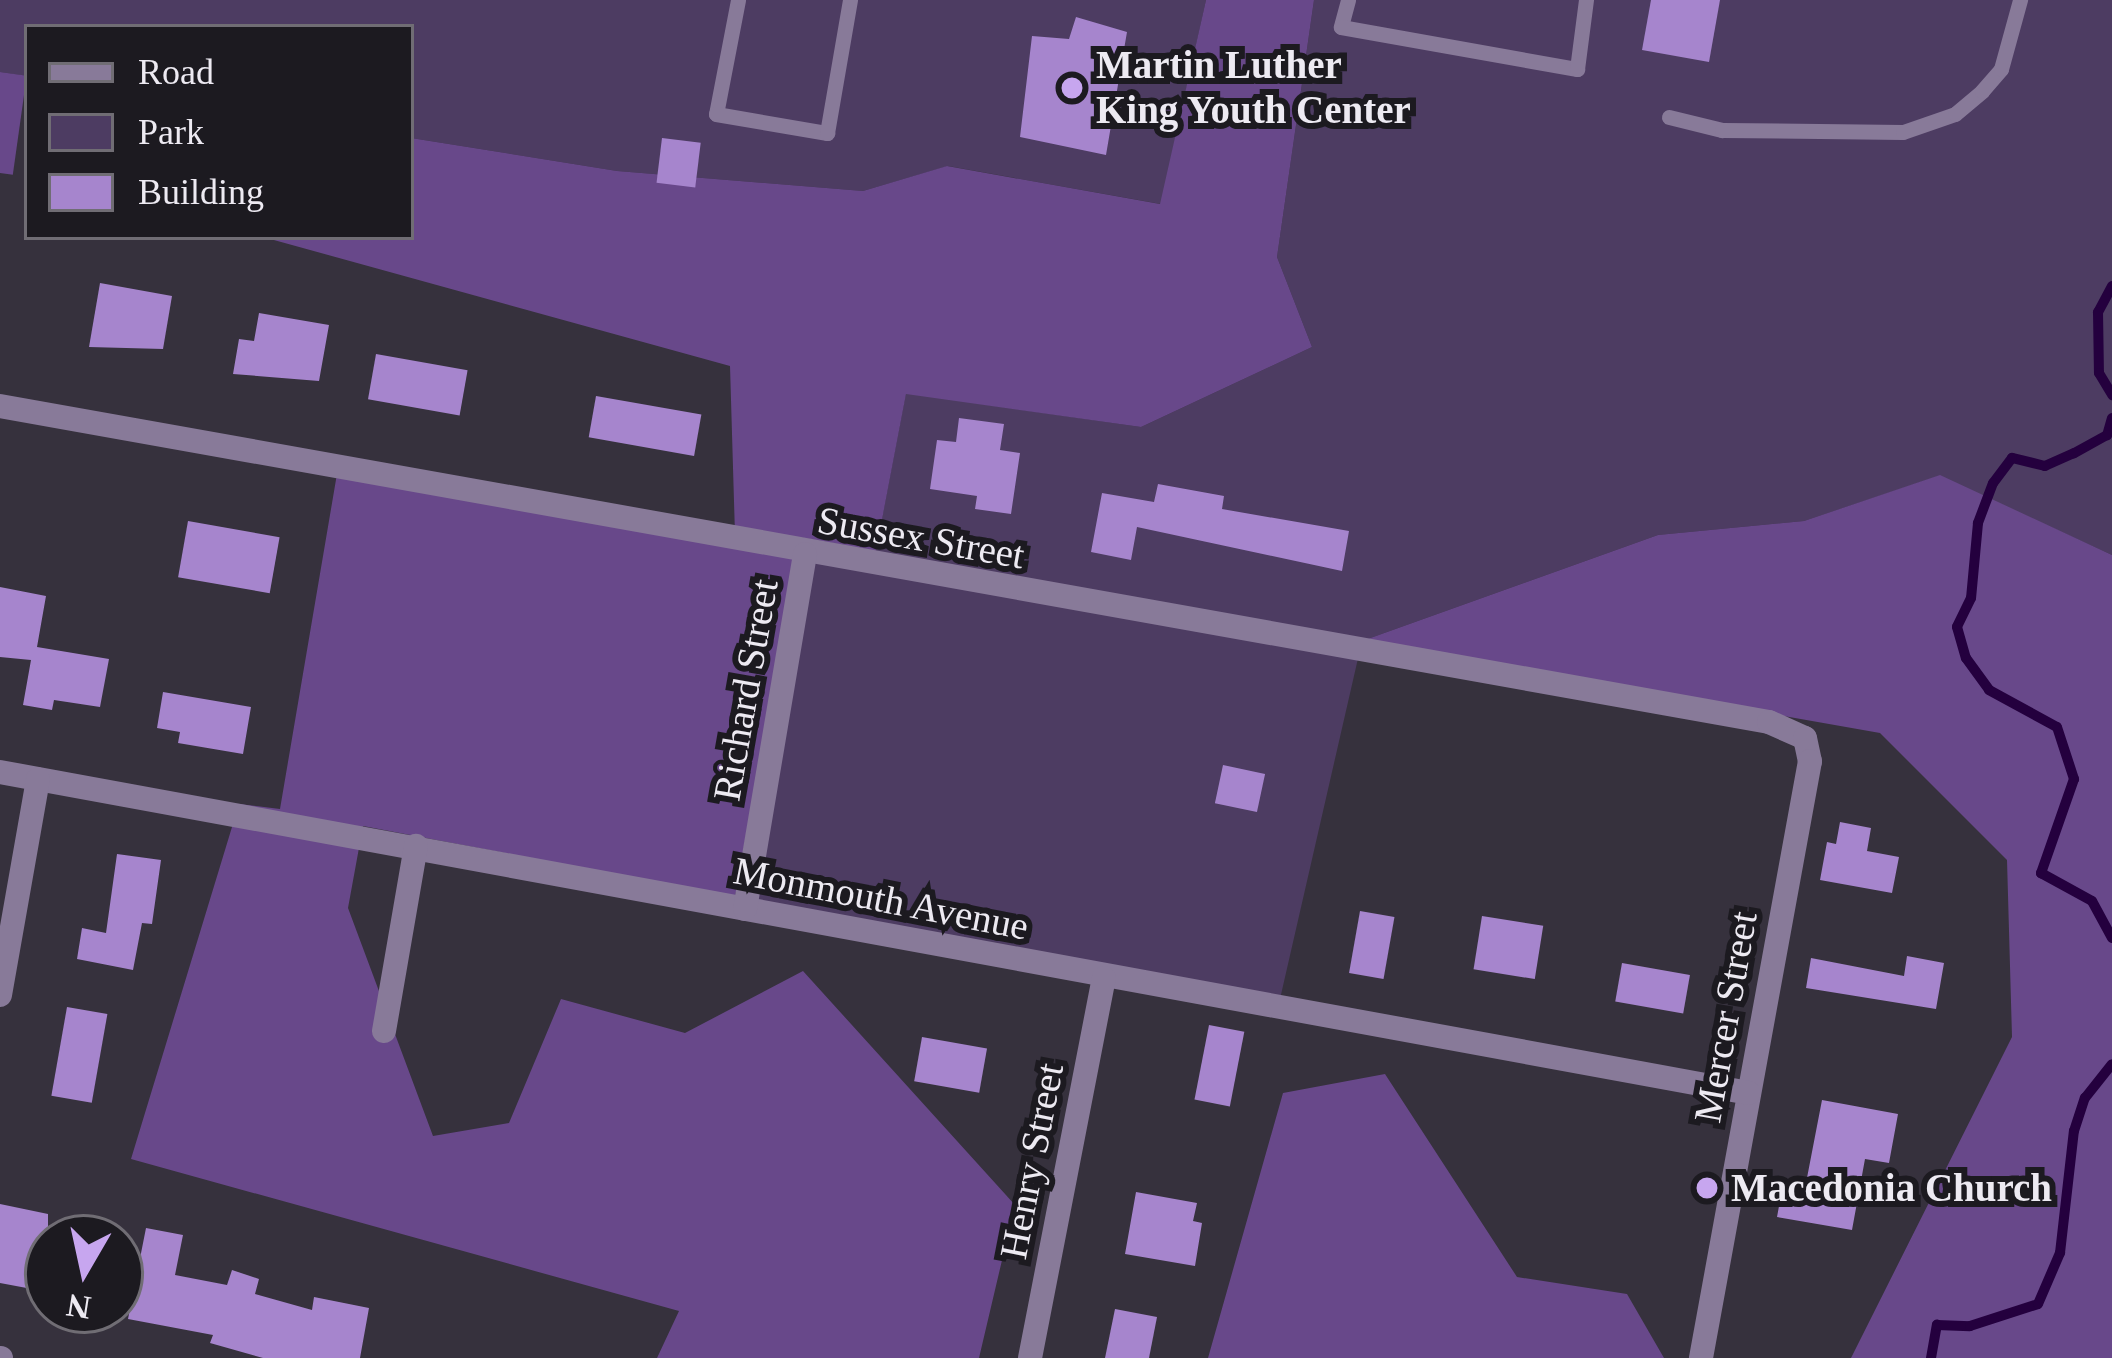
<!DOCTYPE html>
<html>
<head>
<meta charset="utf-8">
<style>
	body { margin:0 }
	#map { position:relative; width:2112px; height:1358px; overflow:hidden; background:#36313d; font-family:"Times New Roman",serif }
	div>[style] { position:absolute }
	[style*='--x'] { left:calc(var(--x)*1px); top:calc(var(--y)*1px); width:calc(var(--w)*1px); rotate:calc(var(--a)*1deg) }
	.green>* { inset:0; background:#4d3c62 }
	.forest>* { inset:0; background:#68488a; transform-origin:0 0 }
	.stream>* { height:10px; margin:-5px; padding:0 5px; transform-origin:5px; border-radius:5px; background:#24003e }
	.building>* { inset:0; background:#a685cd; transform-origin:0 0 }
	.service>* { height:15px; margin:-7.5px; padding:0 7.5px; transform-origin:7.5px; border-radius:7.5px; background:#887a99 }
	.minor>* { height:24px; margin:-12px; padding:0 12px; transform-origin:12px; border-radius:12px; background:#887a99 }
	.dots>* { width:33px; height:33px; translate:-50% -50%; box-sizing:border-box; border:6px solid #1c1a20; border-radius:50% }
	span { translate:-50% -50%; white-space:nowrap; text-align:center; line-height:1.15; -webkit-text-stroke:12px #1c1a20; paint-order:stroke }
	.poi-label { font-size:39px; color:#edeaf2; font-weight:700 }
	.left { translate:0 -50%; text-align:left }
	.street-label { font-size:39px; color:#edeaf2 }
	.legend { position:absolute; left:24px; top:24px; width:390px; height:216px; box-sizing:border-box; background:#1c1a20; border:3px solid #706d74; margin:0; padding:15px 21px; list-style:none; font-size:36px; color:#edeaf2 }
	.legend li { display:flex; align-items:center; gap:24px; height:60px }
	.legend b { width:60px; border:3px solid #706d74 }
	.north { position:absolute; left:24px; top:1214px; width:120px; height:120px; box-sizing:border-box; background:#1c1a20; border:3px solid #706d74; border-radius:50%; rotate:189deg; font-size:33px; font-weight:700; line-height:48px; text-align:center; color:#edeaf2 }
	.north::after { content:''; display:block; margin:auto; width:42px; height:54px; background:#c7a6ef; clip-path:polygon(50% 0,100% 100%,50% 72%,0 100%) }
</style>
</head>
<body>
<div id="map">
	<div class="green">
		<i style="clip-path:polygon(0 0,1206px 0,1161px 204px,948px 166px,863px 191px,617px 171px,411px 138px,411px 27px,27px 27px,27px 76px,0 72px)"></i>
		<i style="clip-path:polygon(1314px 0,2112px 0,2112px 555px,1939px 476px,1804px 521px,1658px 535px,1362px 641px,1280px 999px,735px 897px,800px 536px,876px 550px,906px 393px,1141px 427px,1312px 347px,1277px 257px)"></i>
	</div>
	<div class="forest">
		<i style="clip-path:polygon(1206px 0,1314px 0,1277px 257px,1312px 347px,1141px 427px,906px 394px,876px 551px,799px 537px,735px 897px,363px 826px,348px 908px,433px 1136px,509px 1123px,561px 999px,685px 1033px,803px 971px,1015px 1205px,979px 1358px,657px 1358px,679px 1311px,131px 1159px,239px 804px,280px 809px,339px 462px,735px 535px,730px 366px,263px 237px,411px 237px,411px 138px,617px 171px,863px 191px,947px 166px,1160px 204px)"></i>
		<i style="left:0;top:72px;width:27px;height:100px;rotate:8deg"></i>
		<i style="clip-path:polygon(1940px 475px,2112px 555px,2112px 1358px,1851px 1358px,2012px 1037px,2007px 860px,1880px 733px,1362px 641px,1658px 535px,1804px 521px)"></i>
		<i style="clip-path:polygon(1385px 1074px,1517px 1277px,1627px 1294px,1664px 1358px,1208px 1358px,1283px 1093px)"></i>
	</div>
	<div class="stream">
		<i style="--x:2112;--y:286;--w:30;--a:118"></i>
		<i style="--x:2098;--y:312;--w:61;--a:89.1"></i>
		<i style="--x:2099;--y:373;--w:26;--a:59"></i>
		<i style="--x:2112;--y:418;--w:18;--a:106"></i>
		<i style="--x:2107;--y:435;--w:38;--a:151"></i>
		<i style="--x:2074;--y:453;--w:32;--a:156"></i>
		<i style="--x:2045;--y:466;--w:34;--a:-166"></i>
		<i style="--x:2012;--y:458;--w:31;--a:127"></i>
		<i style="--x:1993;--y:483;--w:43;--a:110.6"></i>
		<i style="--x:1978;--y:523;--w:75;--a:95.3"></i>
		<i style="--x:1971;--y:598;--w:32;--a:116"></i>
		<i style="--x:1957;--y:627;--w:32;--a:74"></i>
		<i style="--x:1966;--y:658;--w:39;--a:54"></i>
		<i style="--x:1989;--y:690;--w:77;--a:28.6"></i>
		<i style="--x:2057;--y:727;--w:55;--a:71.9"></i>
		<i style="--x:2074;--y:779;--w:100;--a:109.3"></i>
		<i style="--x:2041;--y:873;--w:58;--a:28.8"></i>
		<i style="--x:2092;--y:901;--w:42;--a:61.6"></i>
		<i style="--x:1931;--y:1358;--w:34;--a:-80"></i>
		<i style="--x:1937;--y:1325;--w:33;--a:2"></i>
		<i style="--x:1970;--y:1326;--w:71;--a:-17.9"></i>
		<i style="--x:2038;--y:1304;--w:56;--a:-66.7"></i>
		<i style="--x:2060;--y:1253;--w:123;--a:-83.5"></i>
		<i style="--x:2074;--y:1131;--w:35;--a:-72"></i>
		<i style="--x:2085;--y:1098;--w:43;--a:-51.5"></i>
	</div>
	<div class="building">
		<i style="clip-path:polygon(1651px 0,1720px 0,1709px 62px,1642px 50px)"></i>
		<i style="clip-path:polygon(1076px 17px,1127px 32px,1106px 155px,1020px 137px,1032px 36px,1069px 39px)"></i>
		<i style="left:662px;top:138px;width:39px;height:45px;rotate:7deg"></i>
		<i style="clip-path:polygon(100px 283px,172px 296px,163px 349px,89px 347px)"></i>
		<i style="clip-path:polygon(259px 313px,329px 325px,319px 381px,233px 374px,239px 339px,254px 341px)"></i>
		<i style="left:376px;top:354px;width:93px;height:46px;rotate:10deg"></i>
		<i style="left:596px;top:396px;width:107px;height:42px;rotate:10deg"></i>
		<i style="clip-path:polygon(959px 418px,1004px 424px,1000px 450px,1020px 453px,1011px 514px,975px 509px,977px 496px,930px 489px,937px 440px,956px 442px)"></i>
		<i style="clip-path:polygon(1158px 484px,1224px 496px,1222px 509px,1349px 531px,1342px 571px,1137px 527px,1131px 560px,1091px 552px,1102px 493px,1154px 502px)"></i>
		<i style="left:188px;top:521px;width:93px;height:57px;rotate:10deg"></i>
		<i style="clip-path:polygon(0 587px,46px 596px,37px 647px,109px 659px,100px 707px,54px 700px,52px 710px,23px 705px,31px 660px,0 657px)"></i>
		<i style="clip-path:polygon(163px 692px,251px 707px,243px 754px,178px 743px,180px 732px,157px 728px)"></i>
		<i style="left:1223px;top:765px;width:43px;height:39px;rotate:12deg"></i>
		<i style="clip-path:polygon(1840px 822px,1871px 828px,1867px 851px,1899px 857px,1892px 893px,1820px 880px,1827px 842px,1836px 844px)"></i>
		<i style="clip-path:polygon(117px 854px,161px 860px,152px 924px,142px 923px,133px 970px,77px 959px,82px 928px,106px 933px)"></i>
		<i style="left:1360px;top:911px;width:35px;height:63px;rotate:10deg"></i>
		<i style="left:1482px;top:916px;width:62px;height:54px;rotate:9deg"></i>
		<i style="clip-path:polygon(1907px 956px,1944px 963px,1936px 1009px,1806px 988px,1811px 958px,1904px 976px)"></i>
		<i style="left:1622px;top:963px;width:69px;height:39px;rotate:10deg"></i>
		<i style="left:67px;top:1007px;width:41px;height:90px;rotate:10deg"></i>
		<i style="left:1209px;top:1025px;width:36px;height:76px;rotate:11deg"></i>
		<i style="left:922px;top:1037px;width:66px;height:45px;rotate:10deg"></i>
		<i style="clip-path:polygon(1822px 1100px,1898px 1114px,1889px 1163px,1865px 1159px,1852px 1230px,1777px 1217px,1784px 1179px,1806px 1183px)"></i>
		<i style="clip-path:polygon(1136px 1192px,1197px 1203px,1193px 1221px,1202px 1223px,1195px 1266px,1125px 1254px)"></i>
		<i style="clip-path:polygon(0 1204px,48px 1214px,48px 1292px,0 1283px)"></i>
		<i style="clip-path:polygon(146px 1228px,183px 1235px,175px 1275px,227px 1285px,232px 1270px,259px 1279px,255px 1294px,312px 1310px,314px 1297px,369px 1308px,360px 1358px,263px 1358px,210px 1343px,213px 1335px,128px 1319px)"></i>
		<i style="clip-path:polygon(1115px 1309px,1157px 1317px,1149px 1358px,1105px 1358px)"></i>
	</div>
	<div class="service">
		<i style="--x:738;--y:0;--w:116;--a:100.9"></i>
		<i style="--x:716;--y:114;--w:113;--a:9.7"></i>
		<i style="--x:827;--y:133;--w:135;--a:-80.2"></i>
		<i style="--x:1348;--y:0;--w:28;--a:105"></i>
		<i style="--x:1341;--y:27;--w:240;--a:10.1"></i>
		<i style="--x:1577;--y:69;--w:70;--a:-82.6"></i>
		<i style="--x:1669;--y:117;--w:55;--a:13.8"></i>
		<i style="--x:1722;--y:130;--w:181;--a:0.6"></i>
		<i style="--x:1903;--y:132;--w:55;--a:-19.1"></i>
		<i style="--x:1955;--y:114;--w:35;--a:-40"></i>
		<i style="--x:1982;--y:91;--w:29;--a:-49"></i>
		<i style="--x:2001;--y:69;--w:72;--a:-74.6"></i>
	</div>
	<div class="minor">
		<i style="--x:0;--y:406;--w:1797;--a:10.13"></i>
		<i style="--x:1769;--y:722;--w:39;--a:24"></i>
		<i style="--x:1805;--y:738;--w:24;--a:78"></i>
		<i style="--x:1810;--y:761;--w:607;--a:100.35"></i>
		<i style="--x:0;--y:772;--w:1778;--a:10.4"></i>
		<i style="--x:745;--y:909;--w:360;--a:-80.4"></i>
		<i style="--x:0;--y:995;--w:219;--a:-80"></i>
		<i style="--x:384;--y:1031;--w:188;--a:-80.2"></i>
		<i style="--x:0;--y:1358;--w:1;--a:0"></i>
		<i style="--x:1030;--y:1358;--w:387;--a:-79"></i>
	</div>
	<div class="dots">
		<i style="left:1072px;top:88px;background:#c7a6ef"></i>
		<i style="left:1707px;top:1188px;background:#c7a6ef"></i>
	</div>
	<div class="poi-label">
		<span class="left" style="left:1096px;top:88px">Martin Luther<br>King Youth Center</span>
		<span class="left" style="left:1731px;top:1188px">Macedonia Church</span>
	</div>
	<div class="street-label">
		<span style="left:921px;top:538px;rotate:10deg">Sussex Street</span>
		<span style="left:746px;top:690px;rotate:-80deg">Richard Street</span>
		<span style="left:881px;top:899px;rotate:11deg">Monmouth Avenue</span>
		<span style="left:1726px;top:1017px;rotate:-80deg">Mercer Street</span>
		<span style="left:1032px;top:1161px;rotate:-79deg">Henry Street</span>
	</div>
	<ul class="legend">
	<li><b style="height:15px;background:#887a99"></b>Road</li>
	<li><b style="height:33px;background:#4d3c62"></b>Park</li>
	<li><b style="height:33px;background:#a685cd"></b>Building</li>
	</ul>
	<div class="north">N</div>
</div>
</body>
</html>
